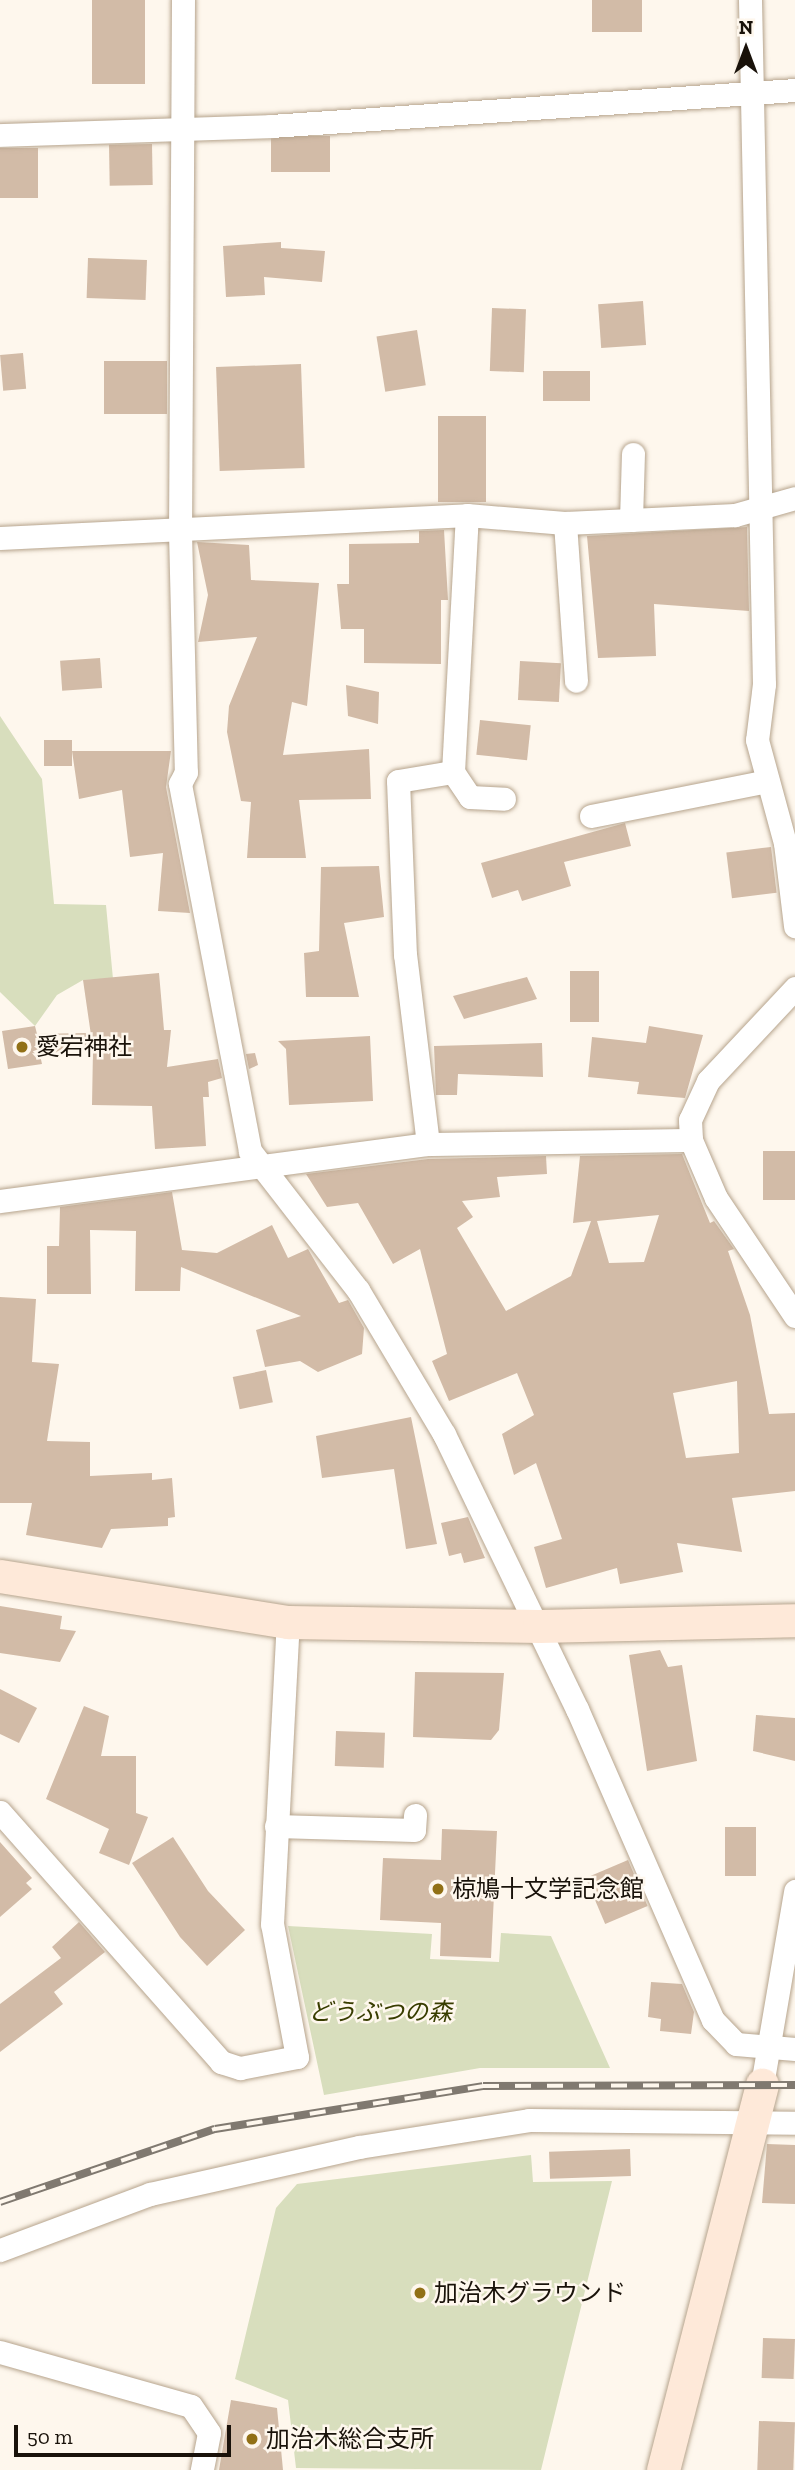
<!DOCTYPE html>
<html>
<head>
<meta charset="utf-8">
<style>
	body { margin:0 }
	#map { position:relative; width:795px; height:2470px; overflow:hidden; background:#fef7ed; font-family:"Zilla Slab","Noto Sans JP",serif }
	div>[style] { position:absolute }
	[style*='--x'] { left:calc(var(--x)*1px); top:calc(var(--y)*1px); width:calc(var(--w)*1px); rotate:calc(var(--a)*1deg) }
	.green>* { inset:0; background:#d8debd }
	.building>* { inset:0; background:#d2bba7; transform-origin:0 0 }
	.roads { filter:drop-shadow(0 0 2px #b6a48d) drop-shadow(0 0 2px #b6a48d) }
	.street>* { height:23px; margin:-11.5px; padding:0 11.5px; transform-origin:11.5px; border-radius:11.5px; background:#fff }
	.secondary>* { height:33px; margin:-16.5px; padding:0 16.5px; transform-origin:16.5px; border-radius:16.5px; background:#fee9d9 }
	.rail>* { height:8px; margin-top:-4px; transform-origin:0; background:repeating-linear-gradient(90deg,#fef7ed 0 16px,#807970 0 32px); box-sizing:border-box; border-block:2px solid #807970 }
	.dots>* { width:19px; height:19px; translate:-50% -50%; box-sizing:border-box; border:4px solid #fef7ed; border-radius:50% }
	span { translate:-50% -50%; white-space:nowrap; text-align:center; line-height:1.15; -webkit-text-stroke:5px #fef7ed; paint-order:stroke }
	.poi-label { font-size:24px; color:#19120a }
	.left { translate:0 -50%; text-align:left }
	.park-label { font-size:24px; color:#383d00; font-style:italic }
	.north { position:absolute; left:711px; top:14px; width:70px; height:70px; -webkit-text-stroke:5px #fef7ed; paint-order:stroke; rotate:0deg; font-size:19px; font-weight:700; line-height:28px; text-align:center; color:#19120a }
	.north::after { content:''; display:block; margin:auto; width:24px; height:32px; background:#19120a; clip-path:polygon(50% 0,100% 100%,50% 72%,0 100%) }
	.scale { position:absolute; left:14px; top:2425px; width:217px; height:32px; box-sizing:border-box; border:4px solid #19120a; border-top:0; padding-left:9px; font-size:21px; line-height:24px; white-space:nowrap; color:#19120a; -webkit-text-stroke:5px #fef7ed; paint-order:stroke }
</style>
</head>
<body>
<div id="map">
	<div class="green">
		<i style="clip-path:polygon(0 716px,42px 779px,54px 904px,106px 905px,113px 979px,83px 980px,57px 995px,35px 1026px,0 992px)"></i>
		<i style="clip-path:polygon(288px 1926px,432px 1934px,430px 1959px,499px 1962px,501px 1933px,551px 1936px,610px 2068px,480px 2068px,324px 2095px)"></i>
		<i style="clip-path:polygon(531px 2155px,533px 2182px,612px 2181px,541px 2470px,296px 2468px,288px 2400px,235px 2379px,276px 2208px,297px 2184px)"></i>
	</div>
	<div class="building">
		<i style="left:92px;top:0;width:53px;height:84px"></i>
		<i style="left:592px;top:0;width:50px;height:32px"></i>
		<i style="left:330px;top:136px;width:36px;height:59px;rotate:90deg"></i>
		<i style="left:152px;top:144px;width:41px;height:43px;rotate:89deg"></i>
		<i style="left:38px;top:148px;width:50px;height:38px;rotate:90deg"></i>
		<i style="clip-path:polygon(281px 242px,281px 248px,325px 251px,322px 282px,264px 277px,265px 295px,226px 297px,223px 246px)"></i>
		<i style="left:88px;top:258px;width:59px;height:40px;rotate:2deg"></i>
		<i style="left:643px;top:301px;width:44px;height:45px;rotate:86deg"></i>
		<i style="left:492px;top:308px;width:34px;height:63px;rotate:2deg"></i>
		<i style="left:417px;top:330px;width:56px;height:41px;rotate:81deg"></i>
		<i style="left:23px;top:353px;width:36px;height:23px;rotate:85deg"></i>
		<i style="left:104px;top:361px;width:63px;height:53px"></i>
		<i style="left:301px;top:364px;width:104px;height:85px;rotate:88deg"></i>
		<i style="left:590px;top:371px;width:30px;height:47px;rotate:90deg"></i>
		<i style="left:438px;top:416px;width:48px;height:86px"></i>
		<i style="clip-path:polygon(747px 527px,749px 611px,654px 604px,656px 656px,598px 658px,587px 536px)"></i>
		<i style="clip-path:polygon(444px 530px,448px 600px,441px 600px,441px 664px,364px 663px,364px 629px,341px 629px,337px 584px,349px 584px,349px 544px,419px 543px,419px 531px)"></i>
		<i style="clip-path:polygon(197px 542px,249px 545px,251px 580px,319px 583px,307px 706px,292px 702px,283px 755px,369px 749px,371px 799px,299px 800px,306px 858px,247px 858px,251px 802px,241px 801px,227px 732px,229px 706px,257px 637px,198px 642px,208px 595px)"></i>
		<i style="left:100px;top:658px;width:30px;height:40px;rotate:86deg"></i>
		<i style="left:520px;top:661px;width:41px;height:39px;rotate:3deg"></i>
		<i style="clip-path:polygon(346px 685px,379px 692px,378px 724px,348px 716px)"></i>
		<i style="left:480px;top:720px;width:51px;height:35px;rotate:6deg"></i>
		<i style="left:72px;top:740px;width:26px;height:28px;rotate:90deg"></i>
		<i style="clip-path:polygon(72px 751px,171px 751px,166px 787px,190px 913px,158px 911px,163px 853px,130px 857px,122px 790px,79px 799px)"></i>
		<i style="clip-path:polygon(625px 823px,631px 846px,564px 862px,571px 886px,522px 901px,518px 890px,492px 898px,481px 863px)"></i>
		<i style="left:771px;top:847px;width:46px;height:45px;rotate:83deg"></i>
		<i style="clip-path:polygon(379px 866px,384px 917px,344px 923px,359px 997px,306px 997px,304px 953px,319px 951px,321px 867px)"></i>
		<i style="left:570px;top:971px;width:29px;height:51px"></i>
		<i style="clip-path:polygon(159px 973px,164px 1030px,171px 1030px,167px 1067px,218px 1059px,222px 1078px,208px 1082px,209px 1097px,203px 1097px,206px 1146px,155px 1149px,152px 1106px,92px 1105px,93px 1049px,83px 980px)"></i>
		<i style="clip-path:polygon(527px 977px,537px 999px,464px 1019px,453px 996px)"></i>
		<i style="clip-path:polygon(35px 1026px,37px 1034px,87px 1033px,88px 1050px,40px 1055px,42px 1064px,8px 1069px,2px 1031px)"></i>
		<i style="clip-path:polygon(649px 1026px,703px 1035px,685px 1098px,637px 1094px,639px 1082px,588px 1077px,592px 1037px,646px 1043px)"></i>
		<i style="clip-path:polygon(370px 1036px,373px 1101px,289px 1105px,286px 1049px,278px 1041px)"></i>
		<i style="clip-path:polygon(542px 1043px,543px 1077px,458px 1074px,457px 1095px,436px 1095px,434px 1046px)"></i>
		<i style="clip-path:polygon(255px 1053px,258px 1065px,249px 1069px,246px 1054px)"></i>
		<i style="left:795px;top:1151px;width:49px;height:32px;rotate:90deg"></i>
		<i style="clip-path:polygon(evenodd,682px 1154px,710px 1223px,714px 1221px,734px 1249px,728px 1251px,750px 1315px,769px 1414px,795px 1413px,795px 1491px,732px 1498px,742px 1552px,677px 1543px,683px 1572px,620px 1584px,617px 1568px,546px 1588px,534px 1547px,562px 1539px,536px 1463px,514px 1475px,502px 1434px,534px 1415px,517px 1373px,449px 1401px,432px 1361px,447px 1354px,420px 1249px,393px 1264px,358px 1203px,327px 1207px,306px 1174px,428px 1159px,546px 1156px,547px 1174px,497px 1177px,500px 1197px,462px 1201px,473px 1217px,457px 1228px,506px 1311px,571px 1276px,591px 1221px,573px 1223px,580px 1156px,682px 1154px,659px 1215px,644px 1262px,609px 1263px,597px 1221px,659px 1215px,682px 1154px,737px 1381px,739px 1453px,686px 1458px,673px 1393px,737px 1381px)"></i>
		<i style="clip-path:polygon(172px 1192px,182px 1250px,217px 1253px,272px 1225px,288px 1258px,308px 1249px,339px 1303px,348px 1300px,364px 1328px,362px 1354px,318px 1372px,300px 1361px,265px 1367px,256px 1330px,301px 1316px,181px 1267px,180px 1291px,135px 1291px,136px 1231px,90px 1230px,91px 1294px,47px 1294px,47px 1246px,59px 1246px,60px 1207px)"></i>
		<i style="clip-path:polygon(0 1297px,36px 1299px,32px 1362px,59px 1364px,47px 1441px,90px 1442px,90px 1476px,152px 1473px,152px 1480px,172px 1478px,175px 1517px,168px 1518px,168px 1526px,111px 1529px,102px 1548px,26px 1535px,32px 1503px,0 1503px)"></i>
		<i style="left:266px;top:1370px;width:33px;height:34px;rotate:78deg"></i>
		<i style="clip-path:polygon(411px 1417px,437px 1544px,406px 1549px,394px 1469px,322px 1478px,316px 1436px)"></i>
		<i style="clip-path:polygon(468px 1517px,485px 1558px,464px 1563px,461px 1553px,449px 1556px,441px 1523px)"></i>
		<i style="clip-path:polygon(0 1606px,62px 1616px,60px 1629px,76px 1631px,60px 1662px,0 1653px)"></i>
		<i style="clip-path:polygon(660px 1650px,668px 1667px,682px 1665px,697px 1761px,647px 1771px,629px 1655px)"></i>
		<i style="clip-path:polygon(415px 1672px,504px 1673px,499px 1730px,491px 1740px,413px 1737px)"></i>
		<i style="clip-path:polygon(0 1689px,37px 1708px,19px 1743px,0 1734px)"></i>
		<i style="clip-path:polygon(84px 1706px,109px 1716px,101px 1756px,136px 1756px,136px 1813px,148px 1817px,129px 1865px,99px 1853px,109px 1829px,46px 1799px)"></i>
		<i style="clip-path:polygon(756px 1715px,795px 1718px,795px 1761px,753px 1751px)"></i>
		<i style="left:336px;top:1731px;width:49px;height:35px;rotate:2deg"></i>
		<i style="left:725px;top:1827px;width:31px;height:49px"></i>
		<i style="clip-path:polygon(442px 1829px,497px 1831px,491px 1958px,440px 1956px,441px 1923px,380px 1920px,383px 1858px,441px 1860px)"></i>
		<i style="clip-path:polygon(173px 1837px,208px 1891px,245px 1930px,207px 1966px,180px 1937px,132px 1863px)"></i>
		<i style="clip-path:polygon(0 1842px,32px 1878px,26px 1883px,32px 1889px,0 1917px)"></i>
		<i style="left:628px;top:1860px;width:50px;height:46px;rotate:67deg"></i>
		<i style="clip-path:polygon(79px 1922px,105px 1952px,54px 1992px,63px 2004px,0 2052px,0 2004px,61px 1958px,52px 1947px)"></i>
		<i style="clip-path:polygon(651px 1982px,682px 1984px,694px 2012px,691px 2034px,660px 2031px,661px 2019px,648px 2017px)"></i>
		<i style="clip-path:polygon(767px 2144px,795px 2145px,795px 2204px,762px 2203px)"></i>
		<i style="left:630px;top:2149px;width:27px;height:81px;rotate:88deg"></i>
		<i style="left:763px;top:2338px;width:32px;height:40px;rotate:2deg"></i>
		<i style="clip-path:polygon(231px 2400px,277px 2408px,283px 2470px,219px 2470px)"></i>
		<i style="left:759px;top:2421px;width:36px;height:49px;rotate:2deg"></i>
	</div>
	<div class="roads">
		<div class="street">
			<i style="--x:183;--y:0;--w:532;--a:90.32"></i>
			<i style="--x:180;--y:532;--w:240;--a:88.6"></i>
			<i style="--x:186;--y:772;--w:13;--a:117"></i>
			<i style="--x:180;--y:784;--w:374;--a:79.2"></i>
			<i style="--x:250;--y:1151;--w:176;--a:52.2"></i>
			<i style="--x:358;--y:1290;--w:168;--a:59.2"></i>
			<i style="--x:444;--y:1434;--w:305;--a:64.2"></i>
			<i style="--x:577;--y:1709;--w:339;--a:66.4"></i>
			<i style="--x:713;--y:2020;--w:33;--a:46"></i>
			<i style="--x:736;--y:2044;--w:59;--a:4.8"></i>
			<i style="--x:750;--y:0;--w:684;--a:88.83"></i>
			<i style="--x:764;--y:684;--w:56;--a:97.1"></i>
			<i style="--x:757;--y:740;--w:107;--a:74.8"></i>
			<i style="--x:785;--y:843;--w:84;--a:83.1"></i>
			<i style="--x:0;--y:135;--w:271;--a:-1.9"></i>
			<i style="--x:271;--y:126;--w:525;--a:-3.93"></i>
			<i style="--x:631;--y:520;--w:66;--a:-88.3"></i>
			<i style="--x:565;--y:523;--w:158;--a:86"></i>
			<i style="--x:0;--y:538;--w:468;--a:-2.8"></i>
			<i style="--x:467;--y:515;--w:98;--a:4.7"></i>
			<i style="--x:565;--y:523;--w:66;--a:-2.6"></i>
			<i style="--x:631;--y:520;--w:104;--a:-2.8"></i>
			<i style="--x:735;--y:515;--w:62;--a:-15.8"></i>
			<i style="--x:453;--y:772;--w:30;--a:56"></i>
			<i style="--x:470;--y:797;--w:34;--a:3"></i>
			<i style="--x:591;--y:816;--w:180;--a:-11.2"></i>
			<i style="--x:795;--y:988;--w:127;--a:133.1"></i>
			<i style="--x:708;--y:1081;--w:43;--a:114.8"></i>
			<i style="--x:690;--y:1120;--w:20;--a:87"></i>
			<i style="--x:691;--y:1140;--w:63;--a:66.7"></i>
			<i style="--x:716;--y:1198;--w:142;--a:56.2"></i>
			<i style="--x:428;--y:1144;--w:190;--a:-96.9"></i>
			<i style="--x:405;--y:955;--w:174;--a:-92.3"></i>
			<i style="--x:398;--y:781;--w:56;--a:-9.3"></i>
			<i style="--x:453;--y:772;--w:257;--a:-86.9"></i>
			<i style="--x:0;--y:1201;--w:432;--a:-7.6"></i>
			<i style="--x:428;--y:1144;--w:263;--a:-0.9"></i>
			<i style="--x:0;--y:1812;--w:334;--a:48.5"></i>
			<i style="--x:221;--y:2062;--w:20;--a:18"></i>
			<i style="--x:240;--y:2068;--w:58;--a:-10.9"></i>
			<i style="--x:297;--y:2057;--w:135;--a:-100.6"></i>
			<i style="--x:272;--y:1924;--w:302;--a:-87"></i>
			<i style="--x:276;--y:1826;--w:138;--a:1.7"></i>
			<i style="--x:414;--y:1830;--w:15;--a:-86"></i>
			<i style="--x:762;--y:2085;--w:197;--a:-80.3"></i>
			<i style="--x:0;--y:2250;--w:160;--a:-20.5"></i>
			<i style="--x:150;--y:2194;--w:214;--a:-12.7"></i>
			<i style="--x:359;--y:2147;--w:172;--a:-9"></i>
			<i style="--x:529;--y:2120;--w:266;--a:0.6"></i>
			<i style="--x:0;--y:2352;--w:198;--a:15.8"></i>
			<i style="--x:191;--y:2406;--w:32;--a:56"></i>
			<i style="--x:209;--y:2433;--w:38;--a:101"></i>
		</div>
		<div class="secondary">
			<i style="--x:0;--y:1576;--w:292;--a:9.1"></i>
			<i style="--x:288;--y:1622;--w:251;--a:0.9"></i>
			<i style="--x:539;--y:1626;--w:256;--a:-1.3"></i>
			<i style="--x:663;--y:2470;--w:398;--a:-75.6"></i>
		</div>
	</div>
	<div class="rail">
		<i style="--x:0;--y:2202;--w:227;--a:-18.8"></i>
		<i style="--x:215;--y:2129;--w:271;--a:-9.1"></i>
		<i style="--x:483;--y:2086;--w:312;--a:-0.2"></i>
	</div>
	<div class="dots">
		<i style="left:22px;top:1047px;background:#917016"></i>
		<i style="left:438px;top:1889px;background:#917016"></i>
		<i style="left:420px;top:2293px;background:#917016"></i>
		<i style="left:252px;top:2439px;background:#917016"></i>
	</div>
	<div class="poi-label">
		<span class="left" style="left:36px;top:1047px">愛宕神社</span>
		<span class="left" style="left:452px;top:1889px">椋鳩十文学記念館</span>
		<span class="left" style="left:434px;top:2293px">加治木グラウンド</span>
		<span class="left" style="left:266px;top:2439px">加治木総合支所</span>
	</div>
	<div class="park-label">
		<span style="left:380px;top:2012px">どうぶつの森</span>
	</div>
	<div class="north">N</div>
	<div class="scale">50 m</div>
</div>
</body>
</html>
